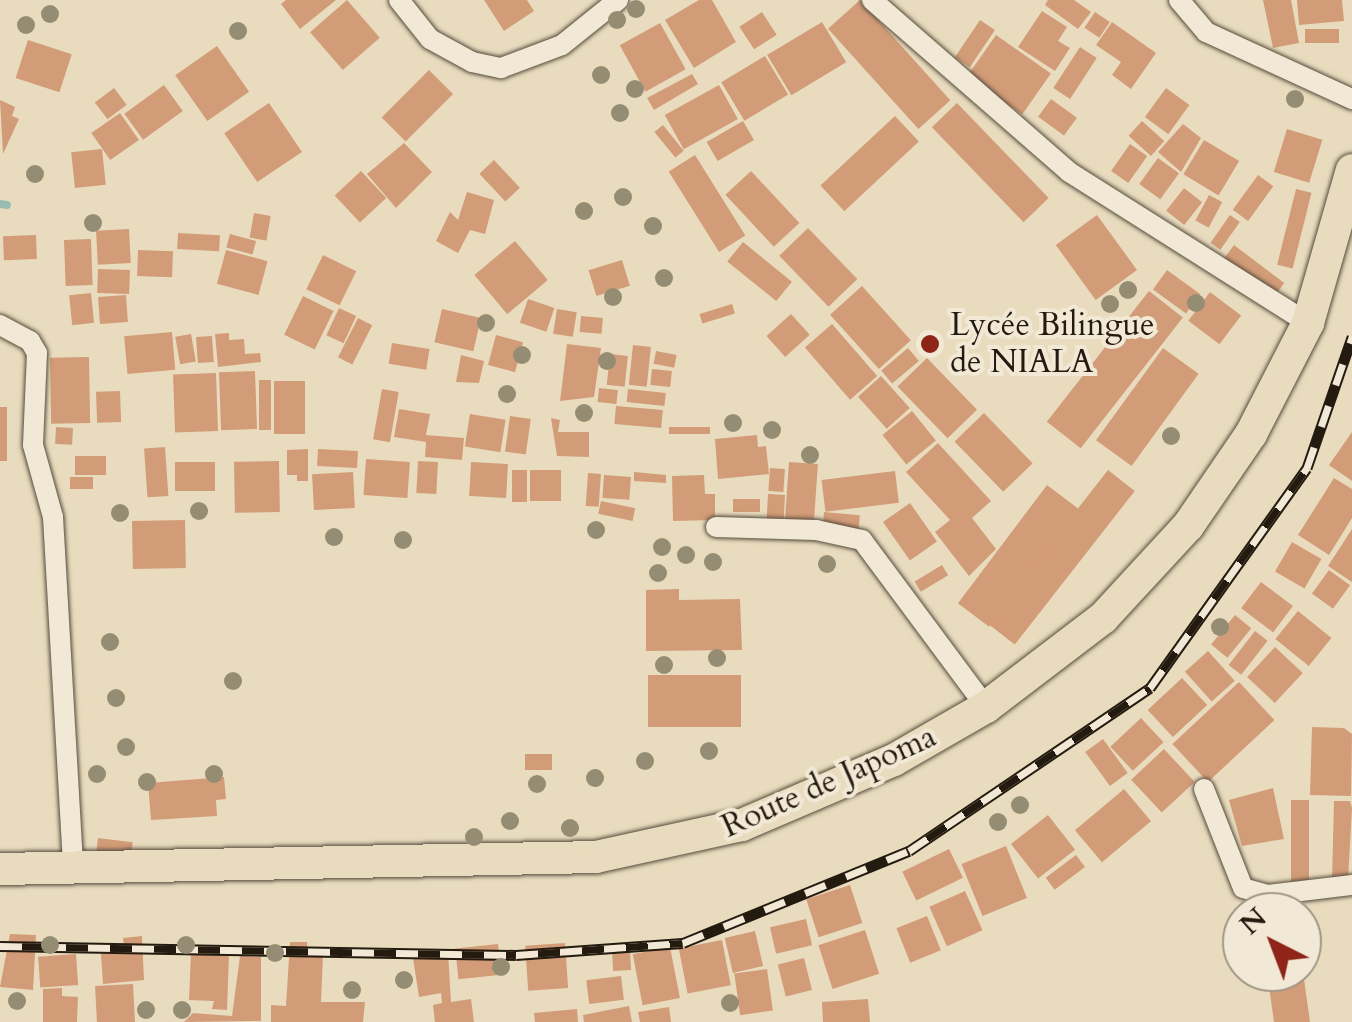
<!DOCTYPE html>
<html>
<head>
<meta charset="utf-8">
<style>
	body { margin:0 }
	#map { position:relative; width:1352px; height:1022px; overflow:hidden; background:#e9dcbe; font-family:Cardo,serif }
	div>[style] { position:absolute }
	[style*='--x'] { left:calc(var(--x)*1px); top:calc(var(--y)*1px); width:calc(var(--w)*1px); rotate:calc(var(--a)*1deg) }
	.stream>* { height:8px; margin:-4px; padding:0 4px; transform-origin:4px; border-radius:4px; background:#97bcb1 }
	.building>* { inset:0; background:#d39c78; transform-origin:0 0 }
	.roads { filter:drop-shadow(0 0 2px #554b3c) drop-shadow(0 0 2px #554b3c) }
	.minor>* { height:20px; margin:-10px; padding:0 10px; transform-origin:10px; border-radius:10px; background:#f1e8d5 }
	.primary>* { height:32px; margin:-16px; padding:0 16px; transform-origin:16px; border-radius:16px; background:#e9dcbe }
	.rail>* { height:11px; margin-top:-5.5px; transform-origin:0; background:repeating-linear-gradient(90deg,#f1e8d5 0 22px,#241b10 0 44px); box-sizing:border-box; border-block:2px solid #241b10 }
	.trees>* { width:18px; height:18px; margin:-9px; border-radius:50%; background:#958d73 }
	.dots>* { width:28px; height:28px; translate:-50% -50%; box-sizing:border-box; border:5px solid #f1e8d5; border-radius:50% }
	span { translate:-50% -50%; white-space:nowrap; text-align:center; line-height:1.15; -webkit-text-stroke:8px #f1e8d5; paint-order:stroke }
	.poi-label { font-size:32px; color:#241b10 }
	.left { translate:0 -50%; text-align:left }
	.street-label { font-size:32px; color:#241b10 }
	.north { position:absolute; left:1222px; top:892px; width:100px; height:100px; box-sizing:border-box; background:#f1e8d5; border:2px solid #9f9686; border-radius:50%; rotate:318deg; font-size:28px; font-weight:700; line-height:40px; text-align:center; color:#241b10 }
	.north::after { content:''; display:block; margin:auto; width:35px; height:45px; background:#8f2418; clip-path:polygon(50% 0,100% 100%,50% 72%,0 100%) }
</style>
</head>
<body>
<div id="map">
	<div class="stream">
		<i style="--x:0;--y:204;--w:7;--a:8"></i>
	</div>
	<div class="building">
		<i style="clip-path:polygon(286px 0,336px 0,300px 29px,281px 4px)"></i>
		<i style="left:347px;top:0;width:50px;height:49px;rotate:49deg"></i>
		<i style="clip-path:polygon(484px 0,527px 0,534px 11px,504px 31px)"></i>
		<i style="clip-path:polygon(699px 0,712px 0,736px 42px,694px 68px,665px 20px)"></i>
		<i style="left:860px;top:0;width:135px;height:43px;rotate:48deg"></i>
		<i style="clip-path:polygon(1048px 0,1074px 0,1091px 12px,1078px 29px,1045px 5px)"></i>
		<i style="clip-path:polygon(1263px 0,1291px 0,1299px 43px,1273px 48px)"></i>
		<i style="clip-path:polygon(1297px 0,1342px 0,1344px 21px,1299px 25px)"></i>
		<i style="clip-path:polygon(1042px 11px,1067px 27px,1058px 41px,1070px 48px,1055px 71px,1018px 47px)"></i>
		<i style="left:762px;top:12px;width:27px;height:27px;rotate:57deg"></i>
		<i style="left:1095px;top:12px;width:18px;height:19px;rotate:34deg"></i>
		<i style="left:980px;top:20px;width:18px;height:45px;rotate:34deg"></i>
		<i style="left:822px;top:22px;width:47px;height:64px;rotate:59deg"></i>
		<i style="clip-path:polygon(1112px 22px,1156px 53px,1131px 89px,1112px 75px,1121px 62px,1096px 45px)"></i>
		<i style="left:660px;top:23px;width:53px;height:46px;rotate:61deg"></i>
		<i style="left:1305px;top:29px;width:34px;height:14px"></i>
		<i style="left:996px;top:35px;width:67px;height:50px;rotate:35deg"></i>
		<i style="left:28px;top:40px;width:46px;height:40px;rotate:18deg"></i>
		<i style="left:217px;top:46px;width:56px;height:51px;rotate:55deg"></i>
		<i style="left:1080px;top:47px;width:20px;height:49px;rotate:33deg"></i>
		<i style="left:765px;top:56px;width:45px;height:51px;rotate:59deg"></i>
		<i style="left:429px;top:70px;width:34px;height:67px;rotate:45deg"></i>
		<i style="clip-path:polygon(692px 74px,698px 84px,654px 110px,647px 98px)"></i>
		<i style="left:164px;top:85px;width:32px;height:49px;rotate:54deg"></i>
		<i style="left:719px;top:85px;width:39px;height:62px;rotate:61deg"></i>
		<i style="left:114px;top:88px;width:21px;height:24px;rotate:53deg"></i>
		<i style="left:1166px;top:88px;width:29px;height:36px;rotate:36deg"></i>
		<i style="left:1051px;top:99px;width:32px;height:22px;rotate:36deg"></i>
		<i style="clip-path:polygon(0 100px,15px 107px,12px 116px,19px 119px,3px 154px)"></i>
		<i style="left:269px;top:103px;width:59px;height:54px;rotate:56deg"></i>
		<i style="left:957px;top:103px;width:132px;height:35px;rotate:46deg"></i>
		<i style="left:120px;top:113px;width:33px;height:35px;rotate:55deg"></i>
		<i style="left:895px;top:116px;width:35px;height:102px;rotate:47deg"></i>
		<i style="left:743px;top:121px;width:22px;height:42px;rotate:60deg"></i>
		<i style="left:1142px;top:121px;width:30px;height:20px;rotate:42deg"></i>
		<i style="clip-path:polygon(1183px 124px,1201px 138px,1181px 172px,1158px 152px)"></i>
		<i style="left:663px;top:125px;width:33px;height:11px;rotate:51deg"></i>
		<i style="left:1287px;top:129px;width:37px;height:45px;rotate:17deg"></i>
		<i style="left:1204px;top:140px;width:41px;height:40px;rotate:31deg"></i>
		<i style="clip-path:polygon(404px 143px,432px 172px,396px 208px,367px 174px)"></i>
		<i style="left:1130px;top:144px;width:21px;height:33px;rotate:35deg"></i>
		<i style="left:102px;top:149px;width:36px;height:31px;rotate:84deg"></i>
		<i style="left:695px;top:155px;width:95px;height:31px;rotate:58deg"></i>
		<i style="left:1158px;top:158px;width:26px;height:32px;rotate:36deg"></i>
		<i style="left:494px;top:160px;width:38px;height:20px;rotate:47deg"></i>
		<i style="left:361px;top:171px;width:37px;height:36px;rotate:47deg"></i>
		<i style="left:751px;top:171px;width:71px;height:35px;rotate:47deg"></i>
		<i style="left:1258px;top:175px;width:19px;height:43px;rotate:36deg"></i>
		<i style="left:1184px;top:188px;width:23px;height:29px;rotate:38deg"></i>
		<i style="left:1296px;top:189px;width:16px;height:78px;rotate:14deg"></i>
		<i style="clip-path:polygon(467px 192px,494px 200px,485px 234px,470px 230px,458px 253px,436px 241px,450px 212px,458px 220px)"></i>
		<i style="left:1209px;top:195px;width:15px;height:29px;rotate:28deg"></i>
		<i style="left:254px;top:213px;width:17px;height:25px;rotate:10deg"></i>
		<i style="left:1097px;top:215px;width:68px;height:51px;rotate:54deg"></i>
		<i style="left:1230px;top:215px;width:12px;height:34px;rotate:35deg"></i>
		<i style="left:808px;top:228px;width:71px;height:40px;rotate:46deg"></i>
		<i style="left:129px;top:229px;width:34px;height:33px;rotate:87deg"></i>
		<i style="left:178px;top:233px;width:42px;height:16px;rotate:3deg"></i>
		<i style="left:230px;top:234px;width:27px;height:14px;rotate:15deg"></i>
		<i style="left:36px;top:235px;width:24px;height:33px;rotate:88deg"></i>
		<i style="left:91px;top:239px;width:46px;height:27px;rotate:88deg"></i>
		<i style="left:515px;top:241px;width:51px;height:53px;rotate:50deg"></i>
		<i style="left:743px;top:242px;width:63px;height:25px;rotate:39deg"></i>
		<i style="left:1234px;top:245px;width:63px;height:16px;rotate:37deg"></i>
		<i style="left:138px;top:250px;width:35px;height:26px;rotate:2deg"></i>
		<i style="left:226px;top:250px;width:43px;height:35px;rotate:15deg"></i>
		<i style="left:323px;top:255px;width:37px;height:38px;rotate:26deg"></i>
		<i style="left:622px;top:260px;width:27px;height:35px;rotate:73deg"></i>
		<i style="left:98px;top:269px;width:32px;height:24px;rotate:2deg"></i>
		<i style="left:1167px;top:270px;width:41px;height:24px;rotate:36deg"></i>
		<i style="left:862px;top:286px;width:73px;height:43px;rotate:48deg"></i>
		<i style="left:1149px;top:291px;width:43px;height:166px;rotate:38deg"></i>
		<i style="left:1210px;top:292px;width:39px;height:36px;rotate:37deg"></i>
		<i style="left:91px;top:293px;width:30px;height:22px;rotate:84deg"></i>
		<i style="left:126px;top:295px;width:27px;height:28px;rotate:86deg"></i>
		<i style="left:303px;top:296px;width:34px;height:43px;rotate:26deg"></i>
		<i style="left:528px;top:299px;width:28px;height:25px;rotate:19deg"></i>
		<i style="left:732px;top:304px;width:10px;height:34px;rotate:73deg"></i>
		<i style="left:339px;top:308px;width:19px;height:30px;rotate:25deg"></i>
		<i style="left:442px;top:309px;width:40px;height:34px;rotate:13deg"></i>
		<i style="left:557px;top:309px;width:20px;height:25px;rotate:9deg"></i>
		<i style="left:791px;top:314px;width:28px;height:33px;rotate:48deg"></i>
		<i style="left:581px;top:316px;width:22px;height:16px;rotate:5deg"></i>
		<i style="left:358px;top:318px;width:16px;height:44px;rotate:27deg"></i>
		<i style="left:832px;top:324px;width:69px;height:36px;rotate:49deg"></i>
		<i style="left:172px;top:332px;width:38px;height:48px;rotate:85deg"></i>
		<i style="clip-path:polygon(229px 333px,229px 340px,244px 339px,245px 354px,260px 353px,261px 362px,218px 367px,215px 334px)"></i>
		<i style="left:191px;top:334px;width:28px;height:16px;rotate:80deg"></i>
		<i style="left:496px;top:335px;width:28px;height:31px;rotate:15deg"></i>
		<i style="left:212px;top:336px;width:26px;height:16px;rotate:86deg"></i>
		<i style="left:392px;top:343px;width:38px;height:21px;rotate:9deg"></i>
		<i style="clip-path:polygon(567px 344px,601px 348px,594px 397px,560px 401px)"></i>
		<i style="left:633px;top:345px;width:18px;height:40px;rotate:6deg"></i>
		<i style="left:908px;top:348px;width:17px;height:35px;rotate:50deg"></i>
		<i style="left:1163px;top:348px;width:44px;height:114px;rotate:36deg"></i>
		<i style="left:656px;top:351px;width:21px;height:13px;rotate:11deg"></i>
		<i style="left:610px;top:354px;width:18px;height:31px;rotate:6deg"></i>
		<i style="clip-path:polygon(461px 355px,484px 361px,479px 383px,456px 382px)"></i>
		<i style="left:89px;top:357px;width:66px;height:39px;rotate:89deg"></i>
		<i style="left:927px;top:358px;width:72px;height:41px;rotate:46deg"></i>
		<i style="left:652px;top:369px;width:20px;height:16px;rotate:6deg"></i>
		<i style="left:255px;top:371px;width:58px;height:36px;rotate:88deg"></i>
		<i style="left:216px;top:373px;width:58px;height:43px;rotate:88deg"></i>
		<i style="left:881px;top:376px;width:43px;height:31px;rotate:48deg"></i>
		<i style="left:259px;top:380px;width:12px;height:50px"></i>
		<i style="left:274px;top:381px;width:31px;height:53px"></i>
		<i style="left:599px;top:388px;width:19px;height:14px;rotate:6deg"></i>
		<i style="left:382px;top:389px;width:17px;height:51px;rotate:10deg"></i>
		<i style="left:628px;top:389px;width:38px;height:13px;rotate:6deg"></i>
		<i style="left:120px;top:391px;width:31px;height:24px;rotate:88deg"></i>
		<i style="left:616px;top:406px;width:47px;height:18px;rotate:5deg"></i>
		<i style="left:0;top:407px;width:7px;height:54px"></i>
		<i style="clip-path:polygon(399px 409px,430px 414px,426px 435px,464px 438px,462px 460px,425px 457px,426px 442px,394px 437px)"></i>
		<i style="left:912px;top:411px;width:38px;height:38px;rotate:51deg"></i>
		<i style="left:984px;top:413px;width:70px;height:41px;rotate:46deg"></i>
		<i style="left:470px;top:414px;width:36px;height:33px;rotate:9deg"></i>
		<i style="left:510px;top:416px;width:21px;height:36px;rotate:8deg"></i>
		<i style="clip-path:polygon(551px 418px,560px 420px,558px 432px,589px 432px,589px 457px,557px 456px)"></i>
		<i style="left:56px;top:427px;width:17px;height:17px;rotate:3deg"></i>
		<i style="left:710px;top:427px;width:7px;height:41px;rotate:90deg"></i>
		<i style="clip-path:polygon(1352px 432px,1352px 481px,1329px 465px)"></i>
		<i style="clip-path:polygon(757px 435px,758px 447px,766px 446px,769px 474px,718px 479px,715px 439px)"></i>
		<i style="clip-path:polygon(938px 443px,991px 501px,972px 518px,996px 549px,969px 576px,935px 532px,950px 520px,906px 472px)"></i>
		<i style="left:165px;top:447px;width:49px;height:21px;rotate:86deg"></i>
		<i style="clip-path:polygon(308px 449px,308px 481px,297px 481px,297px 475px,287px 475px,287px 450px)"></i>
		<i style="left:318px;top:449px;width:40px;height:17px;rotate:3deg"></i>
		<i style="left:75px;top:456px;width:31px;height:19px"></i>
		<i style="left:366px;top:459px;width:44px;height:36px;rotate:4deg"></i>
		<i style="left:279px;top:461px;width:51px;height:45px;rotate:89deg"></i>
		<i style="left:418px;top:461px;width:20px;height:32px;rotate:3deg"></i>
		<i style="left:215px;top:462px;width:29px;height:40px;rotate:90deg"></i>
		<i style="left:471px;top:462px;width:37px;height:34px;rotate:3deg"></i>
		<i style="left:789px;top:462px;width:29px;height:60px;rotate:4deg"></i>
		<i style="left:770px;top:468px;width:15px;height:23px;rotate:4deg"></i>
		<i style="left:512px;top:470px;width:15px;height:32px"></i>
		<i style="left:530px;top:470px;width:31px;height:31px"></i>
		<i style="left:1108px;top:470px;width:34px;height:195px;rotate:38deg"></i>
		<i style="left:895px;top:471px;width:32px;height:74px;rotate:83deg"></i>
		<i style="left:353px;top:472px;width:36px;height:41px;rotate:87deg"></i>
		<i style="clip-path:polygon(634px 472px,666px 475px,666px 483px,634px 481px)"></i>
		<i style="left:588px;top:473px;width:13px;height:33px;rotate:4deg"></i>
		<i style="left:604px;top:475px;width:27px;height:23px;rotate:4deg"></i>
		<i style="clip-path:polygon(704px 475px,705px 494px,715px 494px,715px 520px,673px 521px,672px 476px)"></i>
		<i style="left:93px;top:477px;width:12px;height:23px;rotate:90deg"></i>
		<i style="clip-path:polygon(1334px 478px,1352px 489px,1352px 518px,1329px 555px,1298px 535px)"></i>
		<i style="left:1047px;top:485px;width:39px;height:148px;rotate:37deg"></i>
		<i style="left:768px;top:494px;width:17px;height:31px;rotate:3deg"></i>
		<i style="left:733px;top:499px;width:27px;height:13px"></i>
		<i style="left:601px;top:501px;width:35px;height:13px;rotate:12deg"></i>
		<i style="left:910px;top:503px;width:47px;height:33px;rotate:55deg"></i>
		<i style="left:824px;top:512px;width:36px;height:15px;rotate:5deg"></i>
		<i style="left:185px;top:520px;width:48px;height:53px;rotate:89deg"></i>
		<i style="clip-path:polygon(1352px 529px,1352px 582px,1328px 566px)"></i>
		<i style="left:1292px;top:542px;width:34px;height:34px;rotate:30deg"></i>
		<i style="left:942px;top:565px;width:12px;height:32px;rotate:59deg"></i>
		<i style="left:1329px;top:570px;width:26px;height:29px;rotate:36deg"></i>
		<i style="left:1261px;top:582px;width:40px;height:33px;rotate:37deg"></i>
		<i style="clip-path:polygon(679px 589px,679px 600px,740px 599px,742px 650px,646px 651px,646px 590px)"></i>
		<i style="left:1298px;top:611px;width:43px;height:36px;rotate:39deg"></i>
		<i style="left:1235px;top:615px;width:21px;height:38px;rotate:39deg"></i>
		<i style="left:1255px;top:631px;width:16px;height:43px;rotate:38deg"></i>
		<i style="left:1275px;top:647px;width:38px;height:41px;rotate:43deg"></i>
		<i style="left:1208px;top:651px;width:40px;height:31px;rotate:48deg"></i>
		<i style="left:648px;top:675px;width:93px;height:52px"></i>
		<i style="left:1182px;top:678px;width:37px;height:47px;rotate:47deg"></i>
		<i style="left:1239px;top:682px;width:52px;height:91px;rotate:47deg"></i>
		<i style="left:1141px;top:718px;width:33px;height:42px;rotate:47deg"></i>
		<i style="clip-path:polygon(1312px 727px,1344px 728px,1352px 734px,1351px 796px,1310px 795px)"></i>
		<i style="left:1103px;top:739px;width:42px;height:22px;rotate:54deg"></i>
		<i style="left:1164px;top:749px;width:45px;height:45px;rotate:47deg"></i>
		<i style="left:525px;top:754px;width:27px;height:16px"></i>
		<i style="clip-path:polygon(224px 777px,226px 799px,216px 800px,217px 816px,151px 820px,148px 783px)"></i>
		<i style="clip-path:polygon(1273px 788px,1284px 839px,1242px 846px,1229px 800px)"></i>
		<i style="left:1124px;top:789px;width:42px;height:64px;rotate:50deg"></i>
		<i style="left:1291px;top:800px;width:18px;height:83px"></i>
		<i style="clip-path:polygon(1334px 801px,1350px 801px,1352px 808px,1348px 880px,1332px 879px)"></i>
		<i style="left:1048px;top:815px;width:44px;height:47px;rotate:52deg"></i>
		<i style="left:98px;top:838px;width:35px;height:13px;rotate:7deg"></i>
		<i style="left:1006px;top:846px;width:56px;height:48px;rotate:68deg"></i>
		<i style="left:949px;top:849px;width:32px;height:52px;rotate:64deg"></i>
		<i style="left:1076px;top:855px;width:15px;height:38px;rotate:53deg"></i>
		<i style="left:850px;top:885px;width:40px;height:46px;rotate:72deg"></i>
		<i style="left:965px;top:891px;width:43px;height:39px;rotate:66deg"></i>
		<i style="left:927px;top:916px;width:37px;height:33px;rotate:68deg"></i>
		<i style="left:806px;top:919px;width:27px;height:37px;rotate:77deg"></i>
		<i style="left:865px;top:930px;width:46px;height:49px;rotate:72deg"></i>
		<i style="left:755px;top:931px;width:36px;height:31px;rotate:77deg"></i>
		<i style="clip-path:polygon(10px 934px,36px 935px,33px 990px,0 987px)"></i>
		<i style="clip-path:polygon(142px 936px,144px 980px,103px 984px,101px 954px,125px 952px,123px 938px)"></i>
		<i style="left:722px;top:940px;width:46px;height:44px;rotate:79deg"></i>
		<i style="clip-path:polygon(290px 942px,307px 942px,308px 953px,323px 954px,321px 1002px,365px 1002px,363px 1022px,271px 1022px,271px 1005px,286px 1006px)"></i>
		<i style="left:565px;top:943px;width:45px;height:40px;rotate:86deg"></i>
		<i style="left:498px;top:944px;width:31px;height:43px;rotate:84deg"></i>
		<i style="left:670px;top:947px;width:52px;height:38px;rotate:79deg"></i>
		<i style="left:630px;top:950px;width:20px;height:18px;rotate:87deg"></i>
		<i style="clip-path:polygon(448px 952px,451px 1002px,471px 999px,474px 1022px,435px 1022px,433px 1005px,442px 1003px,441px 993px,419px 997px,413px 958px)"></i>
		<i style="clip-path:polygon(191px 953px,229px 955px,227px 1010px,212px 1009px,214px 1001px,189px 1000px)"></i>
		<i style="left:76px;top:954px;width:31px;height:38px;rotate:86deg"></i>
		<i style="clip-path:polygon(240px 956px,261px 957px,261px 1021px,184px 1022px,193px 1013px,232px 1016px)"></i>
		<i style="left:804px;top:958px;width:33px;height:27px;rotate:76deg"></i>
		<i style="left:767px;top:969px;width:42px;height:33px;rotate:82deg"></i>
		<i style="clip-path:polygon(1267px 972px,1303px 972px,1310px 1022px,1274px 1022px)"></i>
		<i style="left:621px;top:976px;width:24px;height:35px;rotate:83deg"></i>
		<i style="left:133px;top:984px;width:38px;height:38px;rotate:87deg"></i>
		<i style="clip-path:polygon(62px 988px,62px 996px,78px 997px,77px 1022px,43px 1022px,43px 989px)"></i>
		<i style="clip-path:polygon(868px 999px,870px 1022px,823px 1022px,822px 1002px)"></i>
		<i style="clip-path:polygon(629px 1006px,632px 1022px,584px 1022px,583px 1015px)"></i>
		<i style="clip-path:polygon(669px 1007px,671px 1022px,640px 1022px,638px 1012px)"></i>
		<i style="clip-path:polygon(577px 1009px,578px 1022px,535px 1022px,534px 1013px)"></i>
	</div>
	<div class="roads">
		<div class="minor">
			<i style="--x:399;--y:0;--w:50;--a:51.5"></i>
			<i style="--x:430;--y:39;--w:48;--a:28.7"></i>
			<i style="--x:472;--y:62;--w:30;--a:12"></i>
			<i style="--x:501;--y:68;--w:65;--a:-20.7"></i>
			<i style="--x:562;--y:45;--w:72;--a:-38.8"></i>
			<i style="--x:872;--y:0;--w:262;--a:41.1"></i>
			<i style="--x:1069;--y:172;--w:283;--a:32.3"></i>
			<i style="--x:1179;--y:0;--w:42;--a:49.8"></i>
			<i style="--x:1206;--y:32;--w:161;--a:24.7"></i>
			<i style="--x:0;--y:325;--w:34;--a:28"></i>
			<i style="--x:30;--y:341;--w:14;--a:60"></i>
			<i style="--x:37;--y:353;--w:92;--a:92.5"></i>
			<i style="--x:33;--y:445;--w:75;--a:74.5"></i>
			<i style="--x:53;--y:517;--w:353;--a:86.7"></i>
			<i style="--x:716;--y:527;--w:100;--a:1.7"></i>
			<i style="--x:816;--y:530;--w:47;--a:12.3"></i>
			<i style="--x:862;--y:540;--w:208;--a:53.4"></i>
			<i style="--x:1204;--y:789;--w:106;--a:68.5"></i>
			<i style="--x:1243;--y:888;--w:26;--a:16"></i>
			<i style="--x:1268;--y:895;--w:85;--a:-6.8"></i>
		</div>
		<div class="primary">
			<i style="--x:0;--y:869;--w:596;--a:-1.15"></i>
			<i style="--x:596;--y:857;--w:149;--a:-12.4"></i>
			<i style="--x:742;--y:825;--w:165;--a:-23.2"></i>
			<i style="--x:894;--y:760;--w:106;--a:-29.9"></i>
			<i style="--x:986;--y:707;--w:147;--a:-37.3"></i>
			<i style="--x:1103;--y:618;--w:125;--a:-47.3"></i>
			<i style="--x:1188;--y:526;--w:112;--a:-55.6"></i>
			<i style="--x:1251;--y:434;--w:125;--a:-62.8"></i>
			<i style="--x:1308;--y:323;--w:159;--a:-74"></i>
		</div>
	</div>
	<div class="rail">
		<i style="--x:0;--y:946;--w:516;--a:1"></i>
		<i style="--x:516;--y:955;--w:167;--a:-4.1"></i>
		<i style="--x:683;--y:943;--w:244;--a:-22.2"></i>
		<i style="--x:909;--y:851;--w:291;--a:-34.1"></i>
		<i style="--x:1150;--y:688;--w:270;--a:-54.5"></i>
		<i style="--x:1307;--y:468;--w:139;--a:-71"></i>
	</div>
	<div class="trees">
		<i style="left:636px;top:9px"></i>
		<i style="left:50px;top:14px"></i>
		<i style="left:617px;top:20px"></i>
		<i style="left:26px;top:25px"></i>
		<i style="left:238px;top:31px"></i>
		<i style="left:601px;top:75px"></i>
		<i style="left:635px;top:89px"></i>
		<i style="left:1295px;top:99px"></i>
		<i style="left:620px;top:113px"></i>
		<i style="left:35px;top:174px"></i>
		<i style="left:623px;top:197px"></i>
		<i style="left:584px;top:211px"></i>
		<i style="left:93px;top:223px"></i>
		<i style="left:653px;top:226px"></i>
		<i style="left:664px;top:278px"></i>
		<i style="left:1128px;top:290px"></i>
		<i style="left:613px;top:297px"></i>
		<i style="left:1196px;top:303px"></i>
		<i style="left:1110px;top:304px"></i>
		<i style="left:486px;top:323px"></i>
		<i style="left:522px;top:355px"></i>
		<i style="left:607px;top:361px"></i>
		<i style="left:507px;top:394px"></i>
		<i style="left:584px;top:413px"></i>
		<i style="left:733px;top:423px"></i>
		<i style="left:772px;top:430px"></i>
		<i style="left:1171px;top:436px"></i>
		<i style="left:810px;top:455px"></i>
		<i style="left:199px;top:511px"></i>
		<i style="left:120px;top:513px"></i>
		<i style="left:596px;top:530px"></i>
		<i style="left:334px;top:537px"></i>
		<i style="left:403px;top:540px"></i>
		<i style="left:662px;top:547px"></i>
		<i style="left:686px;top:555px"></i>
		<i style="left:713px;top:562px"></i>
		<i style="left:827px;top:564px"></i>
		<i style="left:658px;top:573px"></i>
		<i style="left:1220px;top:627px"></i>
		<i style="left:110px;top:642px"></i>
		<i style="left:717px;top:658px"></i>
		<i style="left:664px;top:665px"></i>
		<i style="left:233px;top:681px"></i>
		<i style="left:116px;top:698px"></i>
		<i style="left:126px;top:747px"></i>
		<i style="left:709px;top:751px"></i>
		<i style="left:645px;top:761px"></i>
		<i style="left:97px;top:774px"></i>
		<i style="left:214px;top:774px"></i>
		<i style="left:595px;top:778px"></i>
		<i style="left:147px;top:782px"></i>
		<i style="left:537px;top:784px"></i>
		<i style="left:1020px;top:805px"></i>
		<i style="left:510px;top:821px"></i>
		<i style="left:998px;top:822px"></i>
		<i style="left:570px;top:828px"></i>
		<i style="left:474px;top:837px"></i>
		<i style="left:50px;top:945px"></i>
		<i style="left:186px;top:945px"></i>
		<i style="left:275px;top:953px"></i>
		<i style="left:501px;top:967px"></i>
		<i style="left:404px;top:980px"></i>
		<i style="left:352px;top:990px"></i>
		<i style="left:17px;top:1001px"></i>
		<i style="left:730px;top:1003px"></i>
		<i style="left:146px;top:1010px"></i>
		<i style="left:182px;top:1010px"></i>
	</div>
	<div class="dots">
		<i style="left:930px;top:344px;background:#8f2418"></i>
	</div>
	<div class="poi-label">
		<span class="left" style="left:950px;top:344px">Lycée Bilingue<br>de NIALA</span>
	</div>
	<div class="street-label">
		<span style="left:829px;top:782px;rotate:-24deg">Route de Japoma</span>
	</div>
	<div class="north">N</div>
</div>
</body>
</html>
